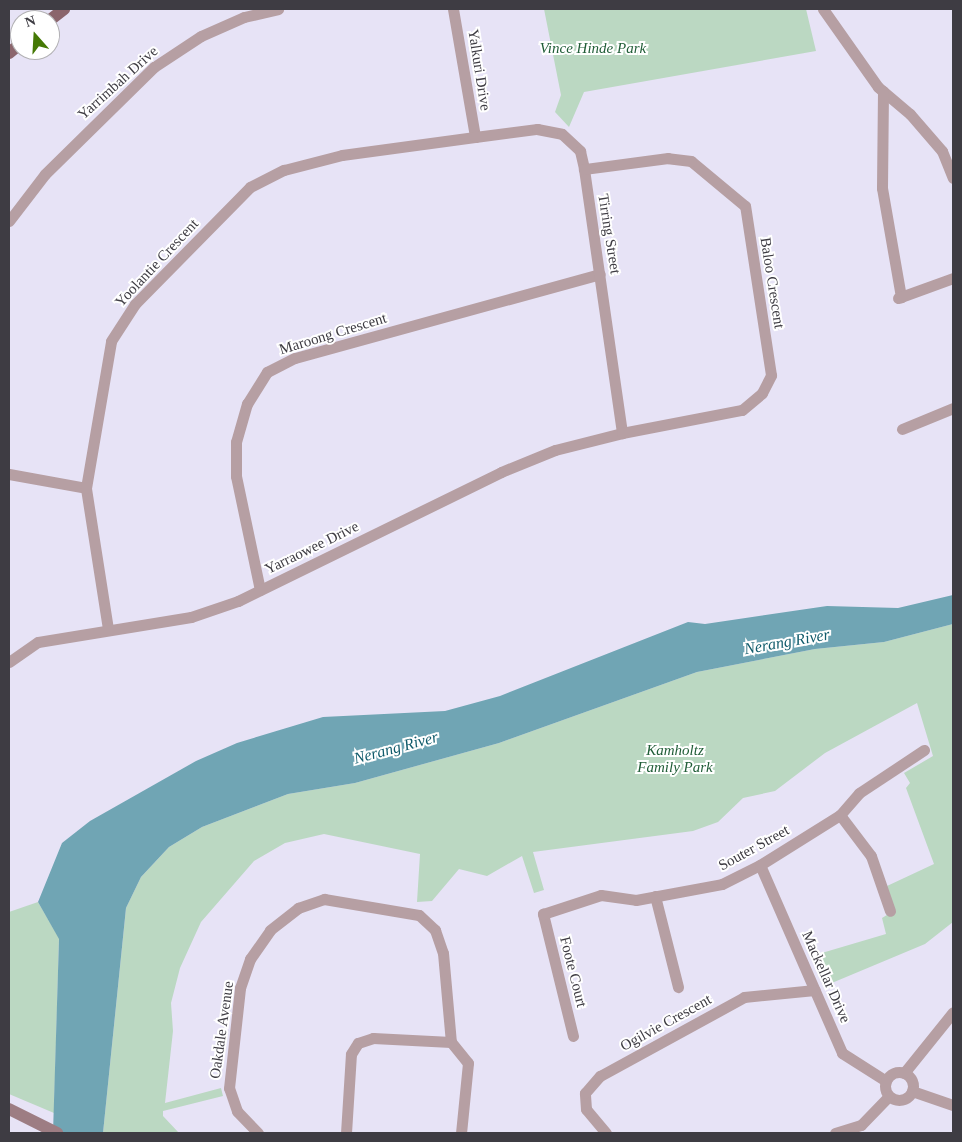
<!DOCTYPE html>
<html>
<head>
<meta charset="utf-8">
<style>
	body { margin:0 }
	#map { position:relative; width:962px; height:1142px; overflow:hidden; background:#e7e3f6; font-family:"Times New Roman",serif }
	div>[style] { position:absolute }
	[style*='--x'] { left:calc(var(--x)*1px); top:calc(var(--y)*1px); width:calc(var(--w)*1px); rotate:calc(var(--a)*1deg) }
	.green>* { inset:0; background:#bbd8c2 }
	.water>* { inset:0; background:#70a5b4 }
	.street>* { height:11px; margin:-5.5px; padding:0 5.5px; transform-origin:5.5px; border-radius:5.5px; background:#b69fa3 }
	.street>.ring { margin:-5.5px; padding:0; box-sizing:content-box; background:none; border:11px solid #b69fa3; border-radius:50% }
	.secondary>* { height:12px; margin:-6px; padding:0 6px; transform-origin:6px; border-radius:6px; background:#9d7d83 }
	.primary>* { height:12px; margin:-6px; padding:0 6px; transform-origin:6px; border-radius:6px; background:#8b656c }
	span { translate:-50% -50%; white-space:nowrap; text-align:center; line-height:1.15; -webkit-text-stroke:4px #fff; paint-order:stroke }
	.park-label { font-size:15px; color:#205d37; font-style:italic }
	.street-label { font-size:15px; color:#3e3c43 }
	.water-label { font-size:16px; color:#105b6b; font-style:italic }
	.frame { position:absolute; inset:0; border:10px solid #3e3c43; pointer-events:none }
	.north { position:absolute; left:10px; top:10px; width:50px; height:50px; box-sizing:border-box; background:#fff; border:1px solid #b2b1b4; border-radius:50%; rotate:341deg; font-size:14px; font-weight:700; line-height:20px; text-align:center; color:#3e3c43 }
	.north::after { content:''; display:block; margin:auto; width:18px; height:22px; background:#457905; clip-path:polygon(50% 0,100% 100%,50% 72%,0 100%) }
</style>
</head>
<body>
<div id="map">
	<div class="green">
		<i style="clip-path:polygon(544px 9px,806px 9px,816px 51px,584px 92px,569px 127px,555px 112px,561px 95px)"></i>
		<i style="clip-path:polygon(953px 624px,953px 922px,925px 944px,827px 985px,815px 955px,886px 934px,882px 918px,895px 910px,887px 886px,934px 864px,906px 788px,910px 783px,904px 773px,933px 756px,917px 703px,825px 753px,775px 791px,743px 798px,718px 822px,693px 831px,533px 852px,544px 890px,534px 893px,522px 856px,487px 876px,459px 869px,432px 901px,417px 902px,420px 854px,324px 834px,285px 843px,254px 861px,201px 922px,180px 968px,171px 1003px,173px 1031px,165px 1103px,221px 1088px,223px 1096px,163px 1111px,163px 1116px,179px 1133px,103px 1133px,126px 908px,141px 877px,169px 847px,202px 827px,288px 794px,355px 783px,499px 743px,697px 672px,815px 649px,884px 642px)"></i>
		<i style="clip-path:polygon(38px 902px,59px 938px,54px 1113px,9px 1094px,9px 912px)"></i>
	</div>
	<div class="water">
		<i style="clip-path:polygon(953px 595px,953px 624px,884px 642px,815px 649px,697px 672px,499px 743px,355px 783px,288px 794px,202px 827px,169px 847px,141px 877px,126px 908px,103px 1133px,53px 1133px,59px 939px,38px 902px,62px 843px,90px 821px,196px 761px,237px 743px,323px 717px,445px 711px,500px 696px,688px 622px,705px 624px,827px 606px,898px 608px)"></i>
	</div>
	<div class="street">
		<i style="--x:453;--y:9;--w:130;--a:80.2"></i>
		<i style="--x:823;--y:9;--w:95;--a:54.8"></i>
		<i style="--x:878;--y:87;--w:42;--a:40.2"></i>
		<i style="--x:910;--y:114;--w:49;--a:49.1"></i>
		<i style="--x:942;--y:151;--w:29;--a:68"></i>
		<i style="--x:883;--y:91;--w:97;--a:90.6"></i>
		<i style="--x:882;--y:188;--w:111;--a:80.1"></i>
		<i style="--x:9;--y:221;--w:59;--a:-52.5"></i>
		<i style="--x:45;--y:174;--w:153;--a:-44.5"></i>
		<i style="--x:154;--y:67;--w:56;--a:-33.4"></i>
		<i style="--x:201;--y:36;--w:47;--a:-23.8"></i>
		<i style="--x:244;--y:17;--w:35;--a:-13"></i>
		<i style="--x:898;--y:298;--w:59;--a:-20"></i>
		<i style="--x:902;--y:429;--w:55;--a:-22.4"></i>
		<i style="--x:9;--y:474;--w:78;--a:10.3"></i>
		<i style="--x:260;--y:590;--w:116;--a:-101.9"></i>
		<i style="--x:236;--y:476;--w:34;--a:-90"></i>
		<i style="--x:236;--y:442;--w:40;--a:-74"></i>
		<i style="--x:247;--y:404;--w:38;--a:-58"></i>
		<i style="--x:267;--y:372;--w:31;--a:-27"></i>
		<i style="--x:295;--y:358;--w:316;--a:-15.4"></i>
		<i style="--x:108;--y:629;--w:143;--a:-98.9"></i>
		<i style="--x:86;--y:488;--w:149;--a:-80.3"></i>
		<i style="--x:111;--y:341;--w:44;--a:-57"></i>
		<i style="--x:135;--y:304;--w:164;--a:-45.5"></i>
		<i style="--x:250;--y:187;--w:38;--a:-27"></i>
		<i style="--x:284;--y:170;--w:60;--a:-14.5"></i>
		<i style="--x:342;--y:155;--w:134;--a:-7.7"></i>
		<i style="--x:475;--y:137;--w:63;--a:-7.4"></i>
		<i style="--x:537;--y:129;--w:25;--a:11"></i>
		<i style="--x:562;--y:134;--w:25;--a:43"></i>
		<i style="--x:580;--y:151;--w:18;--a:77"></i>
		<i style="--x:584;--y:169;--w:267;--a:81.8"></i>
		<i style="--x:9;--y:662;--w:35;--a:-35"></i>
		<i style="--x:38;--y:642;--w:155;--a:-9.3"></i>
		<i style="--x:191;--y:617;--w:50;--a:-18.8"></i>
		<i style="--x:238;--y:601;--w:293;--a:-26.1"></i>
		<i style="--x:501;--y:472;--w:58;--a:-22.2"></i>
		<i style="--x:555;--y:450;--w:69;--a:-14.2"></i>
		<i style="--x:622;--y:433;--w:122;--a:-10.9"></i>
		<i style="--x:742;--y:410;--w:26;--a:-40"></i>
		<i style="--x:762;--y:393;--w:20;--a:-63"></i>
		<i style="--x:771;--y:375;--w:171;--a:-98.7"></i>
		<i style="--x:745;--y:206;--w:70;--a:-140.2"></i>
		<i style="--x:691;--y:161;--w:23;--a:-173"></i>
		<i style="--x:668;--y:158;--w:85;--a:172.5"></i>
		<i style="--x:840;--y:815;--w:51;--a:52.9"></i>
		<i style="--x:871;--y:856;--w:58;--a:70.9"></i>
		<i style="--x:760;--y:865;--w:205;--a:66.4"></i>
		<i style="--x:842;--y:1053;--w:52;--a:32.5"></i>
		<i style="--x:655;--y:896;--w:94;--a:75.8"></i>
		<i style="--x:573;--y:1036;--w:126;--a:-103.8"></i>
		<i style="--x:543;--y:914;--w:61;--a:-18.1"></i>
		<i style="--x:601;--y:895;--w:35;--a:8"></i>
		<i style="--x:636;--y:900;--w:87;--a:-10.5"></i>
		<i style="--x:722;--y:884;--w:42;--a:-26.6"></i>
		<i style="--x:760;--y:865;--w:94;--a:-32"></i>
		<i style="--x:840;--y:815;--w:29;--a:-49"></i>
		<i style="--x:859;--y:793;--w:78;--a:-33.5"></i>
		<i class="ring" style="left:885px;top:1072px;width:17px;height:17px"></i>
		<i style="--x:904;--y:1073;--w:78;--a:-51.2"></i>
		<i style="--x:912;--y:1091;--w:43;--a:18.9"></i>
		<i style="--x:258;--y:1133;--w:30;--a:-134"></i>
		<i style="--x:237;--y:1111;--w:24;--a:-109"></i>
		<i style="--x:229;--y:1088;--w:101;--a:-83.7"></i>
		<i style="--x:240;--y:988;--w:31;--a:-71"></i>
		<i style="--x:250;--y:959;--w:35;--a:-55"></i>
		<i style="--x:270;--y:930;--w:36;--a:-38"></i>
		<i style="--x:298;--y:908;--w:28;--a:-19"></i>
		<i style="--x:324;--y:899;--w:96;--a:9.6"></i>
		<i style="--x:419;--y:915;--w:22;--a:43"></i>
		<i style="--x:435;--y:930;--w:24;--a:71"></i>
		<i style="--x:443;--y:953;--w:89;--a:84.9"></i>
		<i style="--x:451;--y:1042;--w:27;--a:51"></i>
		<i style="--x:468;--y:1063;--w:70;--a:95.7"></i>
		<i style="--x:346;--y:1133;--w:79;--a:-86.4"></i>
		<i style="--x:351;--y:1054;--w:13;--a:-58"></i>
		<i style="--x:358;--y:1043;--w:16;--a:-18"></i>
		<i style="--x:373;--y:1038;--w:78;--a:2.9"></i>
		<i style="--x:606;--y:1133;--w:31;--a:-130"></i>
		<i style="--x:586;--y:1109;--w:16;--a:-94"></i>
		<i style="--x:585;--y:1093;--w:23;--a:-49"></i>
		<i style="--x:600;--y:1076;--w:164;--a:-28.7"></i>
		<i style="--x:744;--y:997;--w:71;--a:-5.6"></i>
		<i style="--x:835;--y:1133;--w:27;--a:-17"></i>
		<i style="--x:861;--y:1125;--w:40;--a:-46"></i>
	</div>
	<div class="secondary">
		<i style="--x:9;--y:1109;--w:54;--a:26.6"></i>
	</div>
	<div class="primary">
		<i style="--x:50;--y:20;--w:18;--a:-38"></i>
		<i style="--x:9;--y:53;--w:14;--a:-39"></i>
	</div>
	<div class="park-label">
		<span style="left:593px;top:49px">Vince Hinde Park</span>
		<span style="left:675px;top:759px">Kamholtz<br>Family Park</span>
	</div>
	<div class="street-label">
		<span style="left:479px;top:70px;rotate:81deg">Yalkuri Drive</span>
		<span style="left:118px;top:83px;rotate:-42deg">Yarrimbah Drive</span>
		<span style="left:609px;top:234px;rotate:81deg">Tirring Street</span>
		<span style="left:157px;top:263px;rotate:-47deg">Yoolantie Crescent</span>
		<span style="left:772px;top:283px;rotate:81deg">Baloo Crescent</span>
		<span style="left:333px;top:334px;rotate:-17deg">Maroong Crescent</span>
		<span style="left:312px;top:548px;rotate:-26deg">Yarraowee Drive</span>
		<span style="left:754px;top:848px;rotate:-29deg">Souter Street</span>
		<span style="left:573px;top:972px;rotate:76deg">Foote Court</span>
		<span style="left:826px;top:977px;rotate:66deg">Mackellar Drive</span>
		<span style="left:666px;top:1023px;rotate:-29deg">Ogilvie Crescent</span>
		<span style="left:222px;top:1030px;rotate:-82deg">Oakdale Avenue</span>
	</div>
	<div class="water-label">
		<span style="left:787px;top:642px;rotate:-10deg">Nerang River</span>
		<span style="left:396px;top:748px;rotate:-15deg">Nerang River</span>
	</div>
	<div class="frame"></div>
	<div class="north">N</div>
</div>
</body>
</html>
